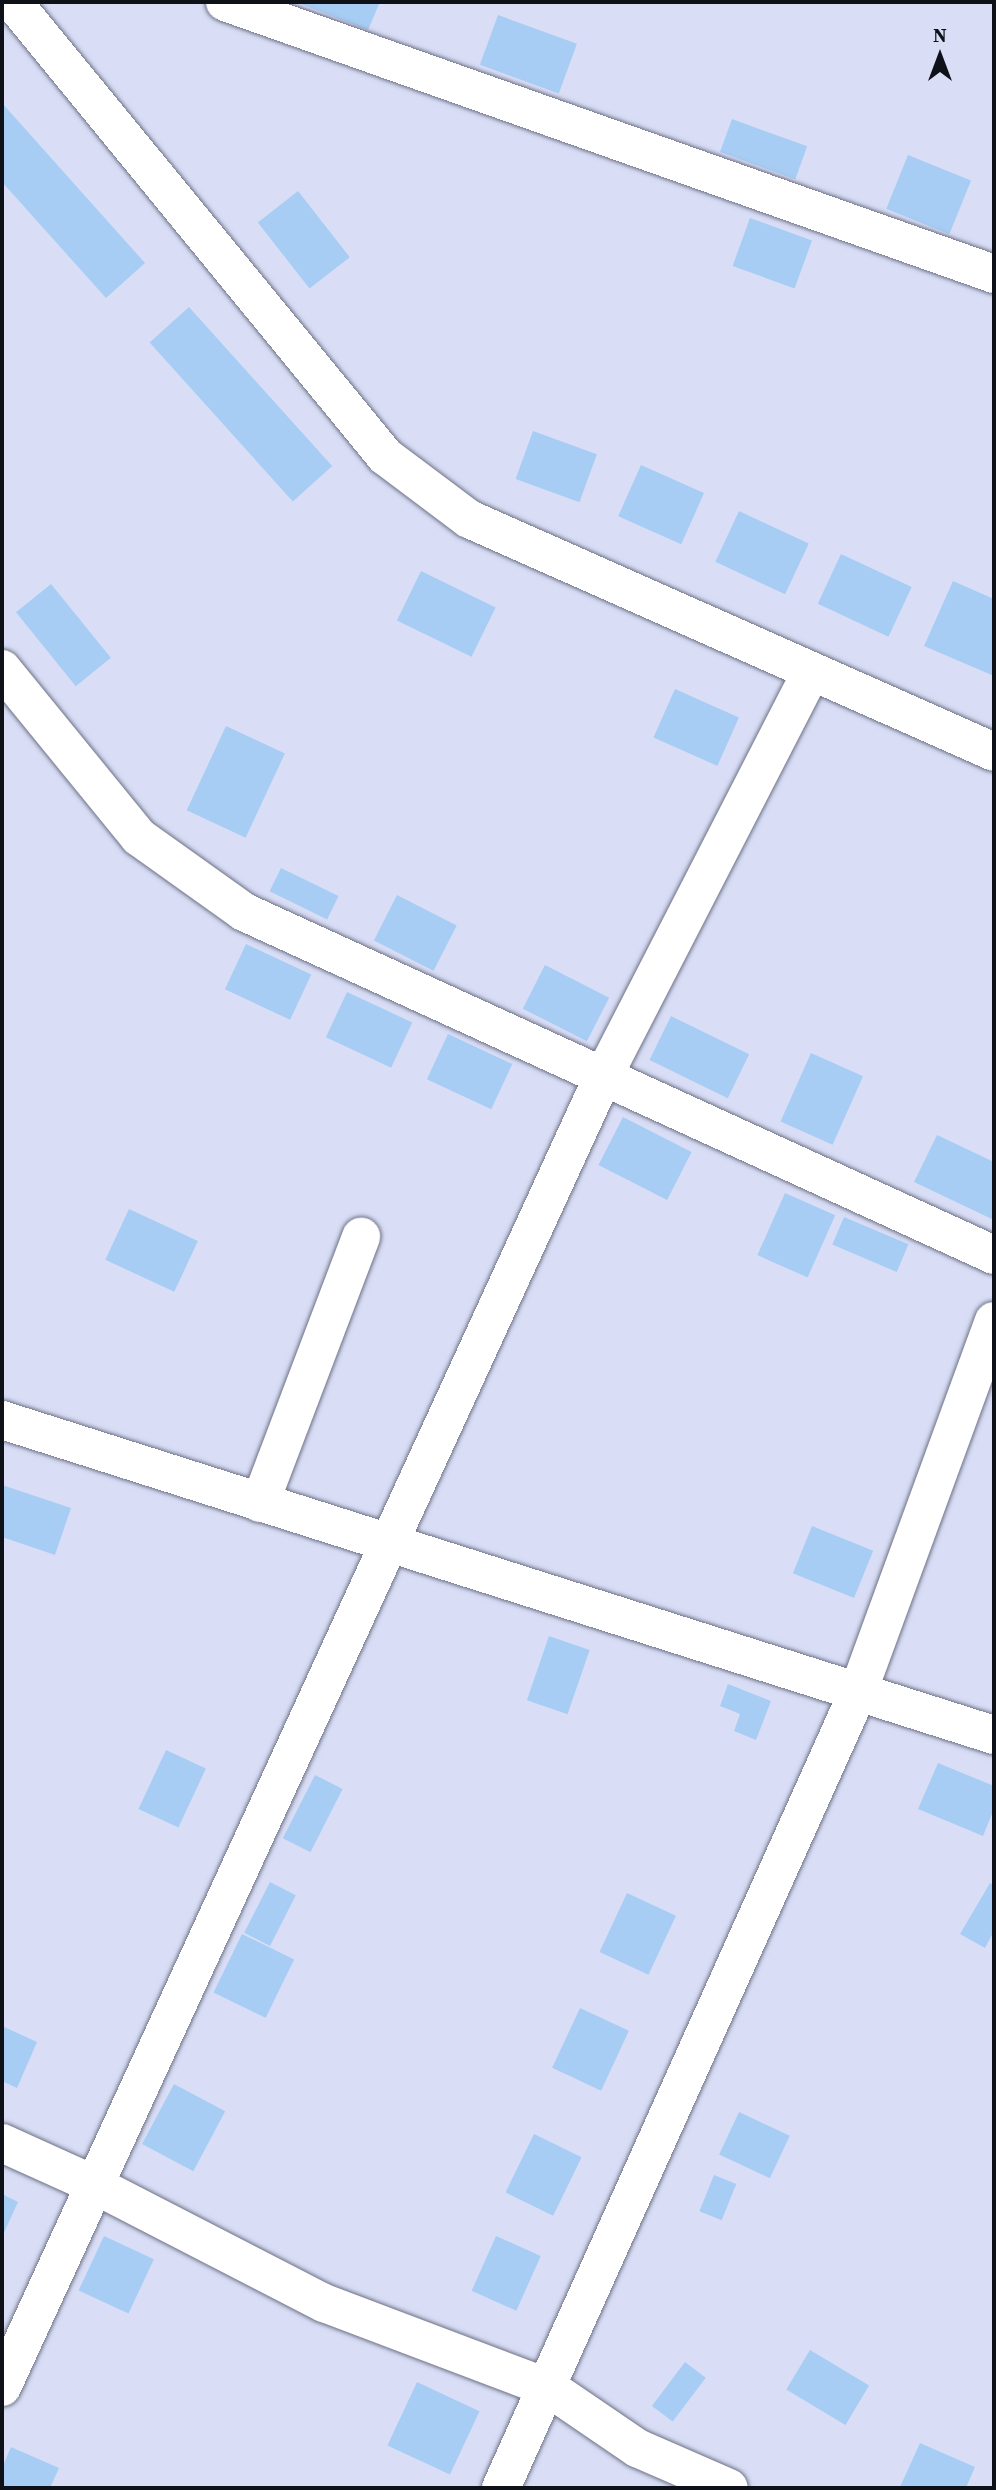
<!DOCTYPE html>
<html>
<head>
<meta charset="utf-8">
<style>
	body { margin:0 }
	#map { position:relative; width:996px; height:2490px; overflow:hidden; background:#d9def6; font-family:"Source Serif 4",serif }
	div>[style] { position:absolute }
	[style*='--x'] { left:calc(var(--x)*1px); top:calc(var(--y)*1px); width:calc(var(--w)*1px); rotate:calc(var(--a)*1deg) }
	.building>* { inset:0; background:#a7cdf4; transform-origin:0 0 }
	.roads { filter:drop-shadow(0 0 2px #6d7186) drop-shadow(0 0 2px #6d7186) }
	.minor>* { height:38px; margin:-19px; padding:0 19px; transform-origin:19px; border-radius:19px; background:#fff }
	span { translate:-50% -50%; white-space:nowrap; text-align:center; line-height:1.15; -webkit-text-stroke:5px #d9def6; paint-order:stroke }
	.frame { position:absolute; inset:0; border:4px solid #0f1118; pointer-events:none }
	.north { position:absolute; left:905px; top:21px; width:70px; height:70px; -webkit-text-stroke:5px #d9def6; paint-order:stroke; rotate:0deg; font-size:19px; font-weight:700; line-height:28px; text-align:center; color:#0f1118 }
	.north::after { content:''; display:block; margin:auto; width:24px; height:32px; background:#0f1118; clip-path:polygon(50% 0,100% 100%,50% 72%,0 100%) }
</style>
</head>
<body>
<div id="map">
	<div class="building">
		<i style="clip-path:polygon(296px 2px,380px 2px,368px 30px)"></i>
		<i style="left:498px;top:15px;width:84px;height:53px;rotate:20deg"></i>
		<i style="clip-path:polygon(2px 103px,145px 263px,106px 298px,2px 182px)"></i>
		<i style="left:732px;top:119px;width:80px;height:35px;rotate:20deg"></i>
		<i style="left:908px;top:155px;width:68px;height:58px;rotate:22deg"></i>
		<i style="left:298px;top:191px;width:84px;height:51px;rotate:52deg"></i>
		<i style="left:750px;top:218px;width:66px;height:51px;rotate:20deg"></i>
		<i style="left:189px;top:307px;width:214px;height:53px;rotate:48deg"></i>
		<i style="left:533px;top:431px;width:68px;height:51px;rotate:20deg"></i>
		<i style="left:641px;top:465px;width:69px;height:56px;rotate:24deg"></i>
		<i style="left:739px;top:511px;width:77px;height:56px;rotate:25deg"></i>
		<i style="left:841px;top:554px;width:78px;height:55px;rotate:25deg"></i>
		<i style="left:421px;top:571px;width:83px;height:55px;rotate:26deg"></i>
		<i style="clip-path:polygon(953px 581px,994px 599px,994px 676px,924px 646px)"></i>
		<i style="left:51px;top:584px;width:95px;height:45px;rotate:51deg"></i>
		<i style="left:675px;top:689px;width:70px;height:53px;rotate:24deg"></i>
		<i style="left:226px;top:726px;width:65px;height:93px;rotate:25deg"></i>
		<i style="left:281px;top:868px;width:64px;height:26px;rotate:26deg"></i>
		<i style="left:397px;top:895px;width:67px;height:51px;rotate:27deg"></i>
		<i style="left:246px;top:944px;width:72px;height:50px;rotate:25deg"></i>
		<i style="left:545px;top:965px;width:72px;height:49px;rotate:27deg"></i>
		<i style="left:347px;top:992px;width:72px;height:50px;rotate:25deg"></i>
		<i style="left:671px;top:1016px;width:87px;height:49px;rotate:26deg"></i>
		<i style="left:448px;top:1034px;width:71px;height:50px;rotate:25deg"></i>
		<i style="left:811px;top:1053px;width:57px;height:75px;rotate:24deg"></i>
		<i style="left:623px;top:1117px;width:77px;height:54px;rotate:27deg"></i>
		<i style="clip-path:polygon(937px 1135px,994px 1162px,994px 1220px,914px 1182px)"></i>
		<i style="left:785px;top:1193px;width:55px;height:68px;rotate:24deg"></i>
		<i style="left:129px;top:1209px;width:76px;height:56px;rotate:25deg"></i>
		<i style="left:844px;top:1217px;width:70px;height:30px;rotate:23deg"></i>
		<i style="clip-path:polygon(2px 1485px,71px 1508px,55px 1555px,2px 1537px)"></i>
		<i style="left:812px;top:1526px;width:66px;height:51px;rotate:22deg"></i>
		<i style="left:549px;top:1636px;width:43px;height:68px;rotate:19deg"></i>
		<i style="clip-path:polygon(728px 1684px,771px 1701px,756px 1740px,734px 1731px,740px 1714px,720px 1706px)"></i>
		<i style="left:166px;top:1750px;width:44px;height:65px;rotate:25deg"></i>
		<i style="clip-path:polygon(938px 1763px,994px 1786px,994px 1809px,983px 1836px,918px 1809px)"></i>
		<i style="left:315px;top:1775px;width:31px;height:71px;rotate:27deg"></i>
		<i style="left:270px;top:1882px;width:29px;height:57px;rotate:27deg"></i>
		<i style="clip-path:polygon(990px 1883px,994px 1885px,994px 1931px,985px 1948px,960px 1934px)"></i>
		<i style="left:627px;top:1893px;width:54px;height:65px;rotate:25deg"></i>
		<i style="left:242px;top:1934px;width:58px;height:65px;rotate:26deg"></i>
		<i style="left:580px;top:2008px;width:54px;height:66px;rotate:25deg"></i>
		<i style="clip-path:polygon(2px 2026px,37px 2042px,17px 2088px,2px 2081px)"></i>
		<i style="left:174px;top:2084px;width:58px;height:68px;rotate:28deg"></i>
		<i style="left:739px;top:2112px;width:56px;height:47px;rotate:25deg"></i>
		<i style="left:534px;top:2134px;width:53px;height:65px;rotate:26deg"></i>
		<i style="left:714px;top:2175px;width:24px;height:39px;rotate:22deg"></i>
		<i style="clip-path:polygon(2px 2194px,18px 2202px,2px 2237px)"></i>
		<i style="left:104px;top:2236px;width:55px;height:60px;rotate:25deg"></i>
		<i style="left:496px;top:2236px;width:49px;height:60px;rotate:24deg"></i>
		<i style="left:810px;top:2350px;width:69px;height:46px;rotate:31deg"></i>
		<i style="left:685px;top:2362px;width:26px;height:55px;rotate:37deg"></i>
		<i style="left:417px;top:2382px;width:69px;height:70px;rotate:25deg"></i>
		<i style="clip-path:polygon(920px 2443px,975px 2467px,966px 2488px,900px 2487px)"></i>
		<i style="clip-path:polygon(11px 2447px,59px 2468px,50px 2488px,2px 2488px,2px 2468px)"></i>
	</div>
	<div class="roads">
		<div class="minor">
			<i style="--x:13;--y:2;--w:587;--a:50.67"></i>
			<i style="--x:385;--y:456;--w:105;--a:36.9"></i>
			<i style="--x:469;--y:519;--w:574;--a:23.93"></i>
			<i style="--x:225;--y:2;--w:816;--a:19.48"></i>
			<i style="--x:2;--y:669;--w:217;--a:50.8"></i>
			<i style="--x:139;--y:837;--w:129;--a:35.5"></i>
			<i style="--x:244;--y:912;--w:825;--a:24.58"></i>
			<i style="--x:2;--y:1420;--w:1041;--a:17.62"></i>
			<i style="--x:260;--y:1503;--w:285;--a:-69.2"></i>
			<i style="--x:2;--y:2143;--w:100;--a:24.3"></i>
			<i style="--x:93;--y:2184;--w:260;--a:27.3"></i>
			<i style="--x:324;--y:2303;--w:241;--a:20.7"></i>
			<i style="--x:549;--y:2388;--w:107;--a:34.3"></i>
			<i style="--x:637;--y:2448;--w:100;--a:23.5"></i>
			<i style="--x:2;--y:2387;--w:1439;--a:-65.36"></i>
			<i style="--x:602;--y:1079;--w:457;--a:-62.8"></i>
			<i style="--x:501;--y:2488;--w:872;--a:-65.84"></i>
			<i style="--x:858;--y:1692;--w:395;--a:-69.9"></i>
		</div>
	</div>
	<div class="frame"></div>
	<div class="north">N</div>
</div>
</body>
</html>
